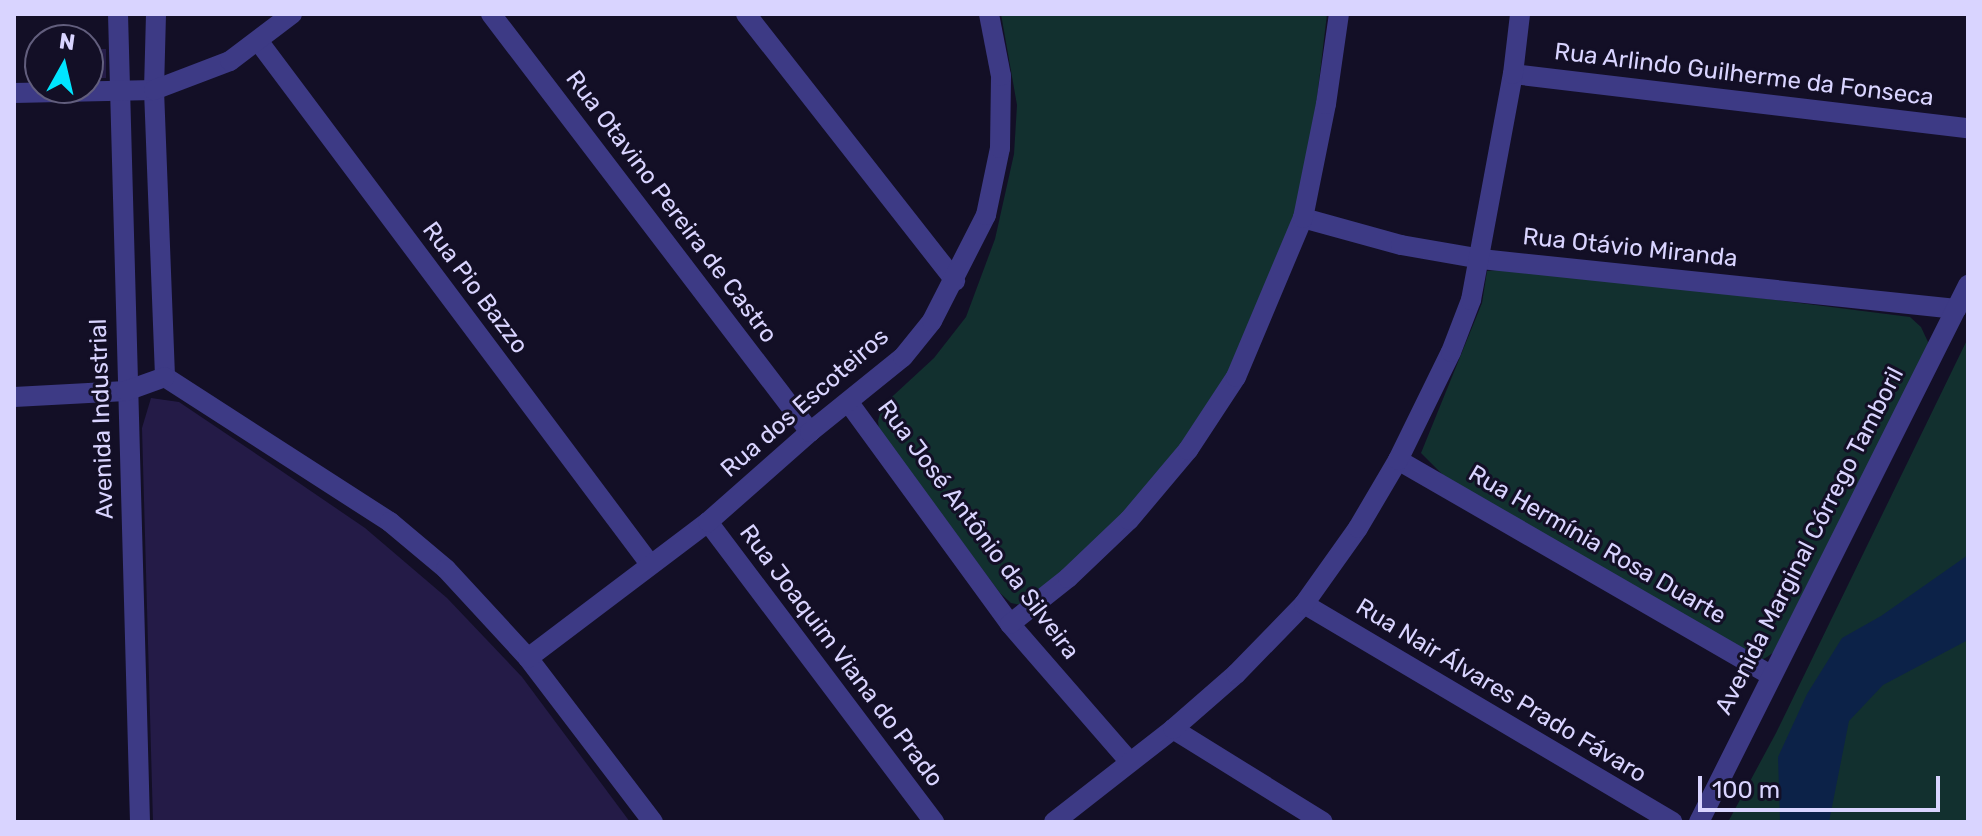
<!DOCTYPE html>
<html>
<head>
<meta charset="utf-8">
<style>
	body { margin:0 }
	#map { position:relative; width:1982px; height:836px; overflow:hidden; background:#130f26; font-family:Rubik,sans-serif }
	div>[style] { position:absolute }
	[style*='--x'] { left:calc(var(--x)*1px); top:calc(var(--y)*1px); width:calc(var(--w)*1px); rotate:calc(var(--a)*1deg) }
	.green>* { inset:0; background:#12302f }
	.water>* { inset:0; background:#0c2248 }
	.building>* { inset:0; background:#241b47; transform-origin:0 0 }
	.minor>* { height:20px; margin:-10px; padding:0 10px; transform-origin:10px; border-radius:10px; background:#3d3a85 }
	span { translate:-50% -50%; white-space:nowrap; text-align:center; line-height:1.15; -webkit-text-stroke:6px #130f26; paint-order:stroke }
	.street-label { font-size:24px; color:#d9d4ff }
	.frame { position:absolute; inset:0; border:16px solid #d9d4ff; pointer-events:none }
	.north { position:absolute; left:24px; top:24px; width:80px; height:80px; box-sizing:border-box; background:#130f26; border:2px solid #625e7d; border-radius:50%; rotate:8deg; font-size:22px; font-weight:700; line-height:32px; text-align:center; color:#d9d4ff }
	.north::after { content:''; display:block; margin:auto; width:28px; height:36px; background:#00e5ff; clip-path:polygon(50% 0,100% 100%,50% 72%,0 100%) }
	.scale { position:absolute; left:1698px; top:776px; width:242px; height:36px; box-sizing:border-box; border:4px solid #d9d4ff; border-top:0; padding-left:10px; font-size:24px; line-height:28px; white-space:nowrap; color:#d9d4ff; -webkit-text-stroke:6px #130f26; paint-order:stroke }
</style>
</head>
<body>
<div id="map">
	<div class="green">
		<i style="clip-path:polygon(1001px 14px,1327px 14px,1311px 148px,1295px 218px,1233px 377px,1129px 520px,1021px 605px,1011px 603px,1000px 593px,879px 430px,878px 421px,882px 406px,934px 358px,966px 317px,995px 239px,1014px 154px,1017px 105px)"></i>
		<i style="clip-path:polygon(1521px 268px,1910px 317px,1921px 327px,1928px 342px,1924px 361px,1774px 652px,1767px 657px,1758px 662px,1443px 475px,1421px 453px,1482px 303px,1487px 271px)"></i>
		<i style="clip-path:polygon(1968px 338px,1968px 822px,1728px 822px,1776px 733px)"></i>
	</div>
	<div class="water">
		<i style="clip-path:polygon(1968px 555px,1968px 640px,1883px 685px,1849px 721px,1829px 822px,1780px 822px,1778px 757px,1807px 694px,1842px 638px,1881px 616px)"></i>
	</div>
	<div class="building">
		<i style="left:88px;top:49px;width:18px;height:29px"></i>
		<i style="clip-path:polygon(151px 398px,179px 402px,280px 470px,365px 528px,447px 598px,522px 677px,630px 822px,153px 822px,142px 428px)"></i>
	</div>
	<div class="minor">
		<i style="--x:118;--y:14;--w:808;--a:88.44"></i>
		<i style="--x:156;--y:14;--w:76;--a:91.5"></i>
		<i style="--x:154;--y:90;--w:287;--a:87.8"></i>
		<i style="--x:491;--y:14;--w:526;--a:52.65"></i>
		<i style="--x:746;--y:14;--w:339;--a:51.9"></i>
		<i style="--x:259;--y:42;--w:652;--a:53.17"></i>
		<i style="--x:1513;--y:74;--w:458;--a:6.8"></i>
		<i style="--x:14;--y:93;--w:140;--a:-1.2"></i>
		<i style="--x:154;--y:90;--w:81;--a:-20.9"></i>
		<i style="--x:230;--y:61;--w:78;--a:-37.2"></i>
		<i style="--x:1303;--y:218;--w:102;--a:15.4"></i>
		<i style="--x:1401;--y:245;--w:81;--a:9.9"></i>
		<i style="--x:1481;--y:259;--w:478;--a:6"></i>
		<i style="--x:165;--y:377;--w:268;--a:32.8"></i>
		<i style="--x:390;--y:522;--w:73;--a:40"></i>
		<i style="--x:446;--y:569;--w:121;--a:47.3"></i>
		<i style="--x:528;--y:658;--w:206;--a:52.7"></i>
		<i style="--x:14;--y:397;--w:112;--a:-3.1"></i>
		<i style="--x:126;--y:391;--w:41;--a:-19.7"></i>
		<i style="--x:849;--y:403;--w:273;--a:53.9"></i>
		<i style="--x:1010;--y:624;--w:181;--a:49"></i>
		<i style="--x:1398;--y:460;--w:431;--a:30"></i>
		<i style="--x:708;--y:522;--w:376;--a:53"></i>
		<i style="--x:1304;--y:604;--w:428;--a:30.6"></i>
		<i style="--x:1010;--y:624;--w:74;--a:-38.4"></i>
		<i style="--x:1068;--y:578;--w:84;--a:-43.6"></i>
		<i style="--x:1129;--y:520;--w:92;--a:-49.9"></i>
		<i style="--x:1188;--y:450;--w:87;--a:-56.7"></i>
		<i style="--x:1236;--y:377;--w:173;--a:-67.2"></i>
		<i style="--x:1303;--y:218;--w:116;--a:-78.6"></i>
		<i style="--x:1326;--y:104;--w:91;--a:-81.8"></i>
		<i style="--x:528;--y:658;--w:226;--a:-37.1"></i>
		<i style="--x:708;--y:522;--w:136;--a:-41.4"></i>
		<i style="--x:810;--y:432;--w:119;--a:-38.9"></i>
		<i style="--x:903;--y:357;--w:46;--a:-51.1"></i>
		<i style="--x:932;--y:321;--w:119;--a:-63"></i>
		<i style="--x:986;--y:215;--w:68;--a:-78.2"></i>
		<i style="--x:1000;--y:148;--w:72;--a:-89.2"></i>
		<i style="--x:1001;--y:76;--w:63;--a:-101"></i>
		<i style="--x:1173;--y:729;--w:176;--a:31.8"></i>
		<i style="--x:1054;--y:822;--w:151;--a:-38"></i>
		<i style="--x:1173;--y:729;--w:84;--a:-41.1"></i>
		<i style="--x:1236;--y:674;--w:98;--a:-45.8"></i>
		<i style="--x:1304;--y:604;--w:93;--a:-54.6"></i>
		<i style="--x:1358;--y:528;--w:79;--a:-59.5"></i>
		<i style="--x:1398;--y:460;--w:120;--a:-63.9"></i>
		<i style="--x:1451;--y:352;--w:56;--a:-69"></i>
		<i style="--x:1471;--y:300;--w:230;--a:-79.5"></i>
		<i style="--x:1513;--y:74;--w:60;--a:-83.3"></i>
		<i style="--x:1699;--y:822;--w:601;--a:-63.39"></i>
	</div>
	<div class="street-label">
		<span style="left:1744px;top:75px;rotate:7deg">Rua Arlindo Guilherme da Fonseca</span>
		<span style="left:671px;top:207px;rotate:53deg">Rua Otavino Pereira de Castro</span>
		<span style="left:1630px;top:248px;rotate:6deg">Rua Otávio Miranda</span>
		<span style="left:475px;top:288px;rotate:53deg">Rua Pio Bazzo</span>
		<span style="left:805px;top:403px;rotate:-41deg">Rua dos Escoteiros</span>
		<span style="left:102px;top:419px;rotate:-92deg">Avenida Industrial</span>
		<span style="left:978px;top:530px;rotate:53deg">Rua José Antônio da Silveira</span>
		<span style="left:1810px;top:541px;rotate:-63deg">Avenida Marginal Córrego Tamboril</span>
		<span style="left:1597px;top:545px;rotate:30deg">Rua Hermínia Rosa Duarte</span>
		<span style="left:841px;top:656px;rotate:53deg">Rua Joaquim Viana do Prado</span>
		<span style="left:1501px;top:691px;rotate:31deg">Rua Nair Álvares Prado Fávaro</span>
	</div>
	<div class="frame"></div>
	<div class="north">N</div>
	<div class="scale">100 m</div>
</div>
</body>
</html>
